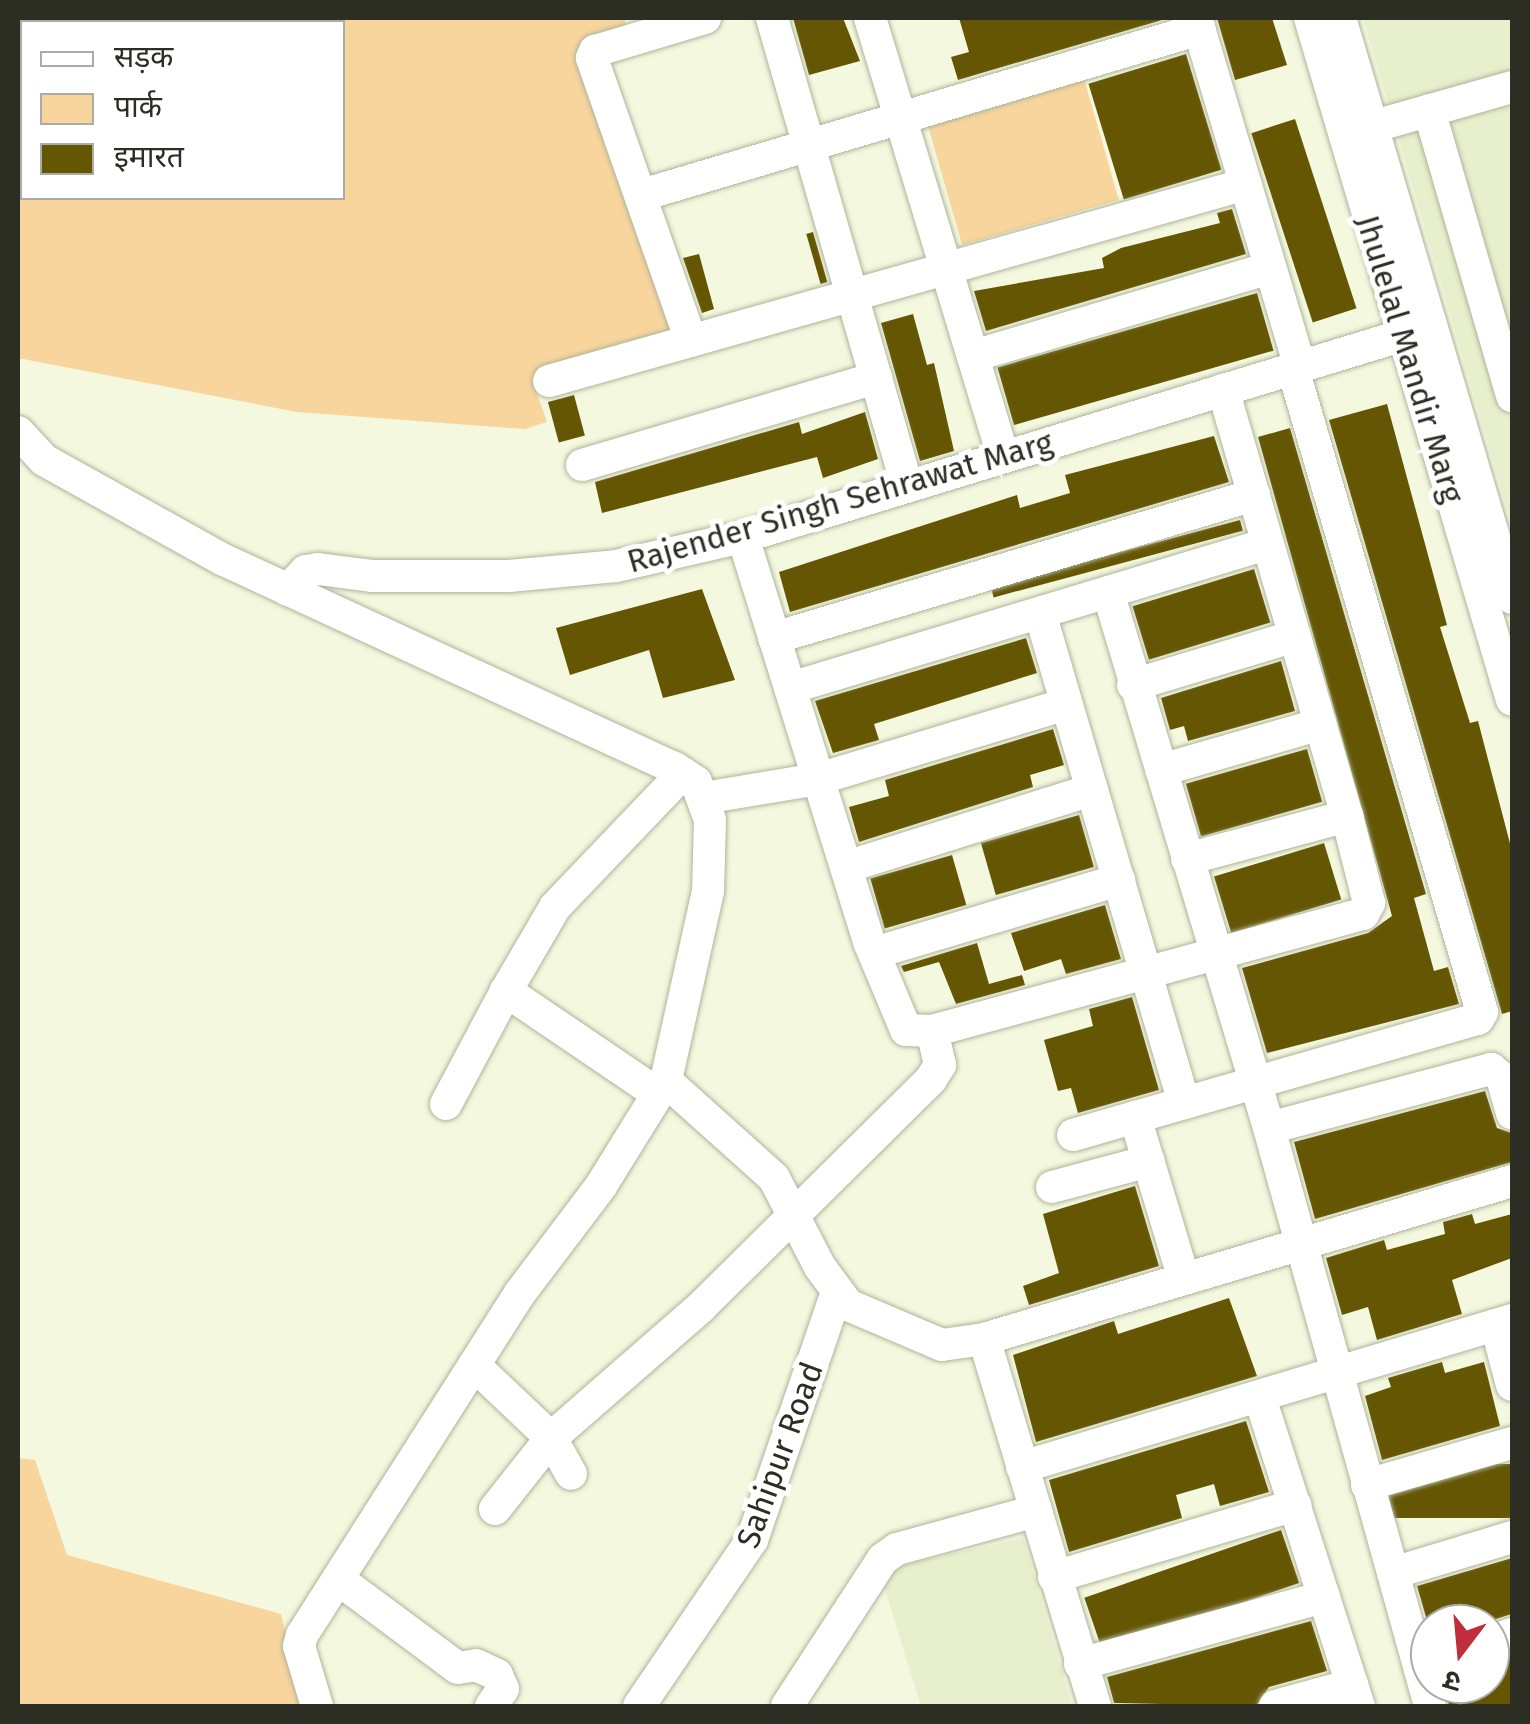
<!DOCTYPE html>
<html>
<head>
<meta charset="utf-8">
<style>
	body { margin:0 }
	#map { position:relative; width:1530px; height:1724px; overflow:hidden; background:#f3f8de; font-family:"Fira Sans","Noto Sans Devanagari",sans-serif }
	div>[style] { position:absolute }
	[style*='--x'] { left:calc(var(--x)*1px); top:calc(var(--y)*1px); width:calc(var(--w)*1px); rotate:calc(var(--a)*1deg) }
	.built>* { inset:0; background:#e8efcd }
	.green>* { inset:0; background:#f8d59d; transform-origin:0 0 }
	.building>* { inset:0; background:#655604; transform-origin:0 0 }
	.roads { filter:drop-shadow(0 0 2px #afb49b) drop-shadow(0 0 2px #afb49b) }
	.minor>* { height:32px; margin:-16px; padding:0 16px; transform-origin:16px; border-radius:16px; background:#fff }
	span { translate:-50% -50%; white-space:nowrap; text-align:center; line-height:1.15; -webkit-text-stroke:10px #fff; paint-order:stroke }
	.street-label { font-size:32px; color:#2c2e24 }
	.frame { position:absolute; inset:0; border:20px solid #2c2e24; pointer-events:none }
	.legend { position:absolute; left:20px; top:20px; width:325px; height:180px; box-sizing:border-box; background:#fff; border:2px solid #ababa7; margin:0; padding:12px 18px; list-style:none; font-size:30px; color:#2c2e24 }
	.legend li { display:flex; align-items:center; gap:20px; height:50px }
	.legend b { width:50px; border:2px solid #ababa7 }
	.north { position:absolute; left:1410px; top:1604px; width:100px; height:100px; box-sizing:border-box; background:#fff; border:2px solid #ababa7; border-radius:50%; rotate:196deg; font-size:28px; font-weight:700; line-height:40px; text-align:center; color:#2c2e24 }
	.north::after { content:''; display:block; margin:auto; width:35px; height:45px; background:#be2e3b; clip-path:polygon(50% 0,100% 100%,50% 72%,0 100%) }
</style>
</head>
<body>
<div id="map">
	<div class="built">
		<i style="clip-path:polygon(1363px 18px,1512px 18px,1512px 524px)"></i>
		<i style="clip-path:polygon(1023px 1538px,1072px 1706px,921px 1706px,884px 1587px,889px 1568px)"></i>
	</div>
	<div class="green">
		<i style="clip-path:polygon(evenodd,18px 18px,624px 18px,629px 34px,577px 48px,679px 333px,532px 379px,547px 422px,525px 429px,297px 412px,18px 358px,18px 18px,22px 22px,342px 22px,342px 198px,22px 198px,22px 22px)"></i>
		<i style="left:1083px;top:75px;width:130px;height:163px;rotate:74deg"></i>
		<i style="clip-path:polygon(18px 1458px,35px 1460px,67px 1555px,281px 1614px,303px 1706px,18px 1706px)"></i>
	</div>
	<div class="building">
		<i style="clip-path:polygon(793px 18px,843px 18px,860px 61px,809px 75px)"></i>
		<i style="clip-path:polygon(959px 18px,1169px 18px,958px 80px,951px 57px,969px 52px)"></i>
		<i style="clip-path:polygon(1217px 18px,1272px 18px,1287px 65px,1235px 80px)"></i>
		<i style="left:1186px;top:54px;width:121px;height:102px;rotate:73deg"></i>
		<i style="left:1295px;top:119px;width:199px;height:46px;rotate:72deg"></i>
		<i style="clip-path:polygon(1232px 209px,1246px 254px,986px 331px,974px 291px,1104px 268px,1102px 258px,1121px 248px,1220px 223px,1217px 213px)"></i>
		<i style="left:813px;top:232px;width:52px;height:7px;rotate:74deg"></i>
		<i style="clip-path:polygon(699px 254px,714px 309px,702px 313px,683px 258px)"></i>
		<i style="left:1257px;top:293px;width:60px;height:270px;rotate:74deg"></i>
		<i style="clip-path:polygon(913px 314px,927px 365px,934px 363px,954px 451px,920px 461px,881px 323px)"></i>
		<i style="left:574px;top:395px;width:42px;height:27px;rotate:75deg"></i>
		<i style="clip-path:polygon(1387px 404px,1447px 625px,1440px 627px,1470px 723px,1478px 721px,1512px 851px,1512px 1011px,1502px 1014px,1329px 420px)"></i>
		<i style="clip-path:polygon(865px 412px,878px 459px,823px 478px,817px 457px,602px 513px,595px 482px,799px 422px,802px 434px)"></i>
		<i style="clip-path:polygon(1290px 428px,1426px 894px,1414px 898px,1434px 971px,1448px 967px,1459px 1004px,1267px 1053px,1242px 968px,1368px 933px,1392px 916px,1258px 437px)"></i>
		<i style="clip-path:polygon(1214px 436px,1229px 482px,790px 612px,779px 572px,1017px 495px,1020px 508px,1070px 493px,1065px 475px)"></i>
		<i style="left:1240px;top:520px;width:11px;height:258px;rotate:75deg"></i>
		<i style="left:1254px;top:569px;width:56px;height:127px;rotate:73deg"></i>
		<i style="clip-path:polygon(702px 589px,735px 680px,663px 698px,649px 650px,570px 675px,556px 628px)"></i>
		<i style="clip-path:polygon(1026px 638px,1037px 673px,874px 724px,879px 740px,833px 753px,815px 701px)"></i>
		<i style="clip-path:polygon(1281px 661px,1295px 711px,1188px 741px,1184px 726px,1170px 730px,1161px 698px)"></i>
		<i style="clip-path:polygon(1053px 729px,1064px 765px,1030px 775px,1033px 787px,859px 842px,849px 807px,889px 796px,885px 780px)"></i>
		<i style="left:1307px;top:749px;width:55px;height:126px;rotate:74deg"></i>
		<i style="left:1079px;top:815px;width:54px;height:102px;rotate:74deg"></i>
		<i style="left:1324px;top:843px;width:59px;height:115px;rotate:73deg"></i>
		<i style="left:952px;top:855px;width:52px;height:85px;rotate:74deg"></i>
		<i style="clip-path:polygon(1105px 905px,1121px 959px,1066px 974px,1061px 959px,1024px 971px,1011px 933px)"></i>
		<i style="clip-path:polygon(977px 943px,989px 984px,1022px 975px,1025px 985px,956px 1004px,939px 962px,904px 972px,901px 966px)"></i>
		<i style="clip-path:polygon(1132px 997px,1159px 1090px,1078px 1113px,1071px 1088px,1058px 1091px,1044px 1040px,1093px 1026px,1089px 1009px)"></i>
		<i style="clip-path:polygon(1485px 1091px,1497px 1128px,1512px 1133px,1512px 1162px,1315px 1219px,1294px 1142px)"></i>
		<i style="clip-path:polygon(1135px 1186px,1159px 1266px,1029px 1305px,1023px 1286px,1059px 1273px,1043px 1214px)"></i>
		<i style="clip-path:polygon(1472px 1214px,1475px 1224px,1512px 1214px,1512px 1258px,1452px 1280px,1462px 1314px,1377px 1340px,1368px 1307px,1342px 1315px,1326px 1258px,1384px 1240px,1387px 1250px,1445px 1234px,1443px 1222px)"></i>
		<i style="clip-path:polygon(1229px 1298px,1257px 1376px,1036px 1442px,1013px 1355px,1114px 1321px,1118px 1334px)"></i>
		<i style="clip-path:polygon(1442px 1362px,1445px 1373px,1484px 1362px,1500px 1426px,1382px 1460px,1365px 1396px,1391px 1387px,1388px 1378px)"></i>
		<i style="clip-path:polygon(1246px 1421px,1269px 1492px,1220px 1506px,1214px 1484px,1176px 1495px,1182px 1518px,1069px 1552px,1049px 1480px)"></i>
		<i style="left:1512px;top:1464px;width:54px;height:124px;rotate:90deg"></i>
		<i style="left:1281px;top:1530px;width:56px;height:208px;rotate:71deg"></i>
		<i style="clip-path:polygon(1512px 1558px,1512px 1614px,1480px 1624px,1430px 1624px,1430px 1631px,1417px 1586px)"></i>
		<i style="clip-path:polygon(1311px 1621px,1327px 1671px,1269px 1687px,1256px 1706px,1114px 1703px,1107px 1677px)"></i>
		<i style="clip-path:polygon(1512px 1655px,1512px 1706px,1449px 1706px,1445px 1684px,1490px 1684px,1490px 1660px)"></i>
	</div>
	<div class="roads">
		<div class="minor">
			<i style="--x:772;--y:18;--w:488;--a:73.9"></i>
			<i style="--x:870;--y:18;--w:459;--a:73.1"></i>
			<i style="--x:1196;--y:18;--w:364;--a:73.4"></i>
			<i style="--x:1310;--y:18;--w:711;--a:73.5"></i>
			<i style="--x:1340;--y:18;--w:605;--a:73.48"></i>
			<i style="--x:1429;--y:110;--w:298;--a:73.8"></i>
			<i style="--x:1371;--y:127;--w:147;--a:-15.8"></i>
			<i style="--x:642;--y:195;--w:582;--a:-16.57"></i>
			<i style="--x:691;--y:341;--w:300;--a:-109.3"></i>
			<i style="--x:592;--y:58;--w:8;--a:-67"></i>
			<i style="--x:595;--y:51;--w:115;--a:-16.7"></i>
			<i style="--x:973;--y:356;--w:310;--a:-16.5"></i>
			<i style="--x:549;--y:381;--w:724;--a:-15.78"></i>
			<i style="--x:18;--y:432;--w:38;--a:47"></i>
			<i style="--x:44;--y:460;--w:206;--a:29.1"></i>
			<i style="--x:224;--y:560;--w:494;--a:24.8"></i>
			<i style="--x:673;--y:767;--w:27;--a:33"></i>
			<i style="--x:696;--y:782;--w:40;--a:69.8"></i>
			<i style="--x:710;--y:820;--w:71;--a:91.6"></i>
			<i style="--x:708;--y:891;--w:195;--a:102.5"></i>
			<i style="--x:666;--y:1081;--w:123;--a:121.8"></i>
			<i style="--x:601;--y:1186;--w:134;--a:127.1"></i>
			<i style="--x:520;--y:1293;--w:406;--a:122.5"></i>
			<i style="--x:302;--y:1635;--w:11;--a:105"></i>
			<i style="--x:299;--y:1646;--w:63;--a:73.3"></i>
			<i style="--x:582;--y:465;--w:307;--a:-16.5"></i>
			<i style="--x:743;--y:537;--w:426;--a:72.7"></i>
			<i style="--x:870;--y:944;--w:93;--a:67.3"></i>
			<i style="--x:906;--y:1030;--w:26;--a:2"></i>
			<i style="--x:932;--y:1031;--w:447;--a:-15.2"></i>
			<i style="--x:1363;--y:914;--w:13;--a:-61"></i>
			<i style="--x:1369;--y:903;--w:90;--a:-104.2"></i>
			<i style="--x:1347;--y:816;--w:444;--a:-106.2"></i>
			<i style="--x:288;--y:590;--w:26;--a:-47"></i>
			<i style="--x:306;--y:571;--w:12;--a:-9"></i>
			<i style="--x:318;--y:569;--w:54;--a:7.4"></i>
			<i style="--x:372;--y:576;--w:137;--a:0"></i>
			<i style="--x:509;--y:576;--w:107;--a:-5.3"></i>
			<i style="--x:616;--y:566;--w:130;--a:-12.9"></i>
			<i style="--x:743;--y:537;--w:718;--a:-17"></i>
			<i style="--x:1108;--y:592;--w:560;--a:73.28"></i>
			<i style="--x:1269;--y:1128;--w:600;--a:74.43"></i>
			<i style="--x:1040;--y:613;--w:511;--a:73.62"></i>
			<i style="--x:774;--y:638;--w:501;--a:-16.59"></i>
			<i style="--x:1133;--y:685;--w:169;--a:-16.8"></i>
			<i style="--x:790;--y:688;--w:499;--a:-16.8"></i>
			<i style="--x:1161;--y:770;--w:166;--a:-16"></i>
			<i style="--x:704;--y:798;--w:116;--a:-9.5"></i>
			<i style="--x:818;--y:779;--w:259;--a:-16.8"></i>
			<i style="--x:1187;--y:859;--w:166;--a:-15"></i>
			<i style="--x:846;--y:867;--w:258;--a:-17.4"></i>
			<i style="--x:874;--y:953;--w:256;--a:-16.6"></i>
			<i style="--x:666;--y:1081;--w:145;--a:41.9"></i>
			<i style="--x:774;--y:1178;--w:100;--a:62.7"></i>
			<i style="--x:820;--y:1267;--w:47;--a:53.6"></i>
			<i style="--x:848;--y:1305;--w:102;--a:23.1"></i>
			<i style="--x:942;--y:1345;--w:42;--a:-8.1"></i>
			<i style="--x:658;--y:1094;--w:184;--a:-145.9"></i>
			<i style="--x:506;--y:991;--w:97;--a:-59.7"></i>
			<i style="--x:555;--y:907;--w:185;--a:-46.3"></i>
			<i style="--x:446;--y:1104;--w:128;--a:-62"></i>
			<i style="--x:1135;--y:1117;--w:169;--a:73.2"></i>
			<i style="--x:1269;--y:1128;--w:230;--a:-14.9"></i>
			<i style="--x:1491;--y:1069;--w:14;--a:39"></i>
			<i style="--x:1502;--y:1078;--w:37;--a:74"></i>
			<i style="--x:1073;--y:1135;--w:421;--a:-16"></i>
			<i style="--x:1478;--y:1019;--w:8;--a:-60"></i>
			<i style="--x:1482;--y:1012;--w:670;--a:-106.38"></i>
			<i style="--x:1052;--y:1187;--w:100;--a:-15"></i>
			<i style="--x:1496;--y:1325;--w:62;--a:75.1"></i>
			<i style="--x:474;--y:1365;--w:106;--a:43.5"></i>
			<i style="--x:551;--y:1438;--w:41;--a:60.9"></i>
			<i style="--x:1260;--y:1398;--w:324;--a:72.2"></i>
			<i style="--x:1022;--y:1467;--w:512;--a:-16.7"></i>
			<i style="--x:1367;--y:1485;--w:151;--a:-16.2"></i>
			<i style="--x:495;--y:1509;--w:90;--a:-51.7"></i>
			<i style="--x:551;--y:1438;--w:199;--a:-41.1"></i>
			<i style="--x:701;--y:1307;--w:324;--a:-44.7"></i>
			<i style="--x:931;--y:1079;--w:17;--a:-57"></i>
			<i style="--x:940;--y:1065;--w:35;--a:-103"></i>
			<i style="--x:1393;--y:1573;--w:124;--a:-16.8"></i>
			<i style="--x:1054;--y:1577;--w:252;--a:-16.6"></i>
			<i style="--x:338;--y:1579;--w:149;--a:36.6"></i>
			<i style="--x:458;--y:1668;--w:18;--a:-9"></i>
			<i style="--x:476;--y:1665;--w:23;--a:25"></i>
			<i style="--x:497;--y:1675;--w:15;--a:67"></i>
			<i style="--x:503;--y:1689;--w:21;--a:125"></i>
			<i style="--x:1490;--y:1641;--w:23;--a:-18"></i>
			<i style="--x:1080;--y:1664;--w:253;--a:-15.4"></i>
			<i style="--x:639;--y:1706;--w:201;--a:-55.8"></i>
			<i style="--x:752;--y:1540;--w:260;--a:-71.1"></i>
			<i style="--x:787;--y:1706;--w:176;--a:-56.9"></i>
			<i style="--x:883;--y:1559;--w:17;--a:-36"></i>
			<i style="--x:897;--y:1549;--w:144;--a:-15.3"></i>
			<i style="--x:1095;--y:1706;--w:383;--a:-106.8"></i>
			<i style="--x:984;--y:1339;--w:551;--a:-16.66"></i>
			<i style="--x:1275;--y:1706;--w:80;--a:-15.3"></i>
		</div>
	</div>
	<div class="street-label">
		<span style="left:1410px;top:359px;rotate:73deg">Jhulelal Mandir Marg</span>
		<span style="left:840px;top:502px;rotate:-16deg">Rajender Singh Sehrawat Marg</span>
		<span style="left:780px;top:1455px;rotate:-70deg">Sahipur Road</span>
	</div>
	<div class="frame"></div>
	<ul class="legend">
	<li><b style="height:12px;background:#fff"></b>सड़क</li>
	<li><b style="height:28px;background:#f8d59d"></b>पार्क</li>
	<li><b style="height:28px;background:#655604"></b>इमारत</li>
	</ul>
	<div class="north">उ</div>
</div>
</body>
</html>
